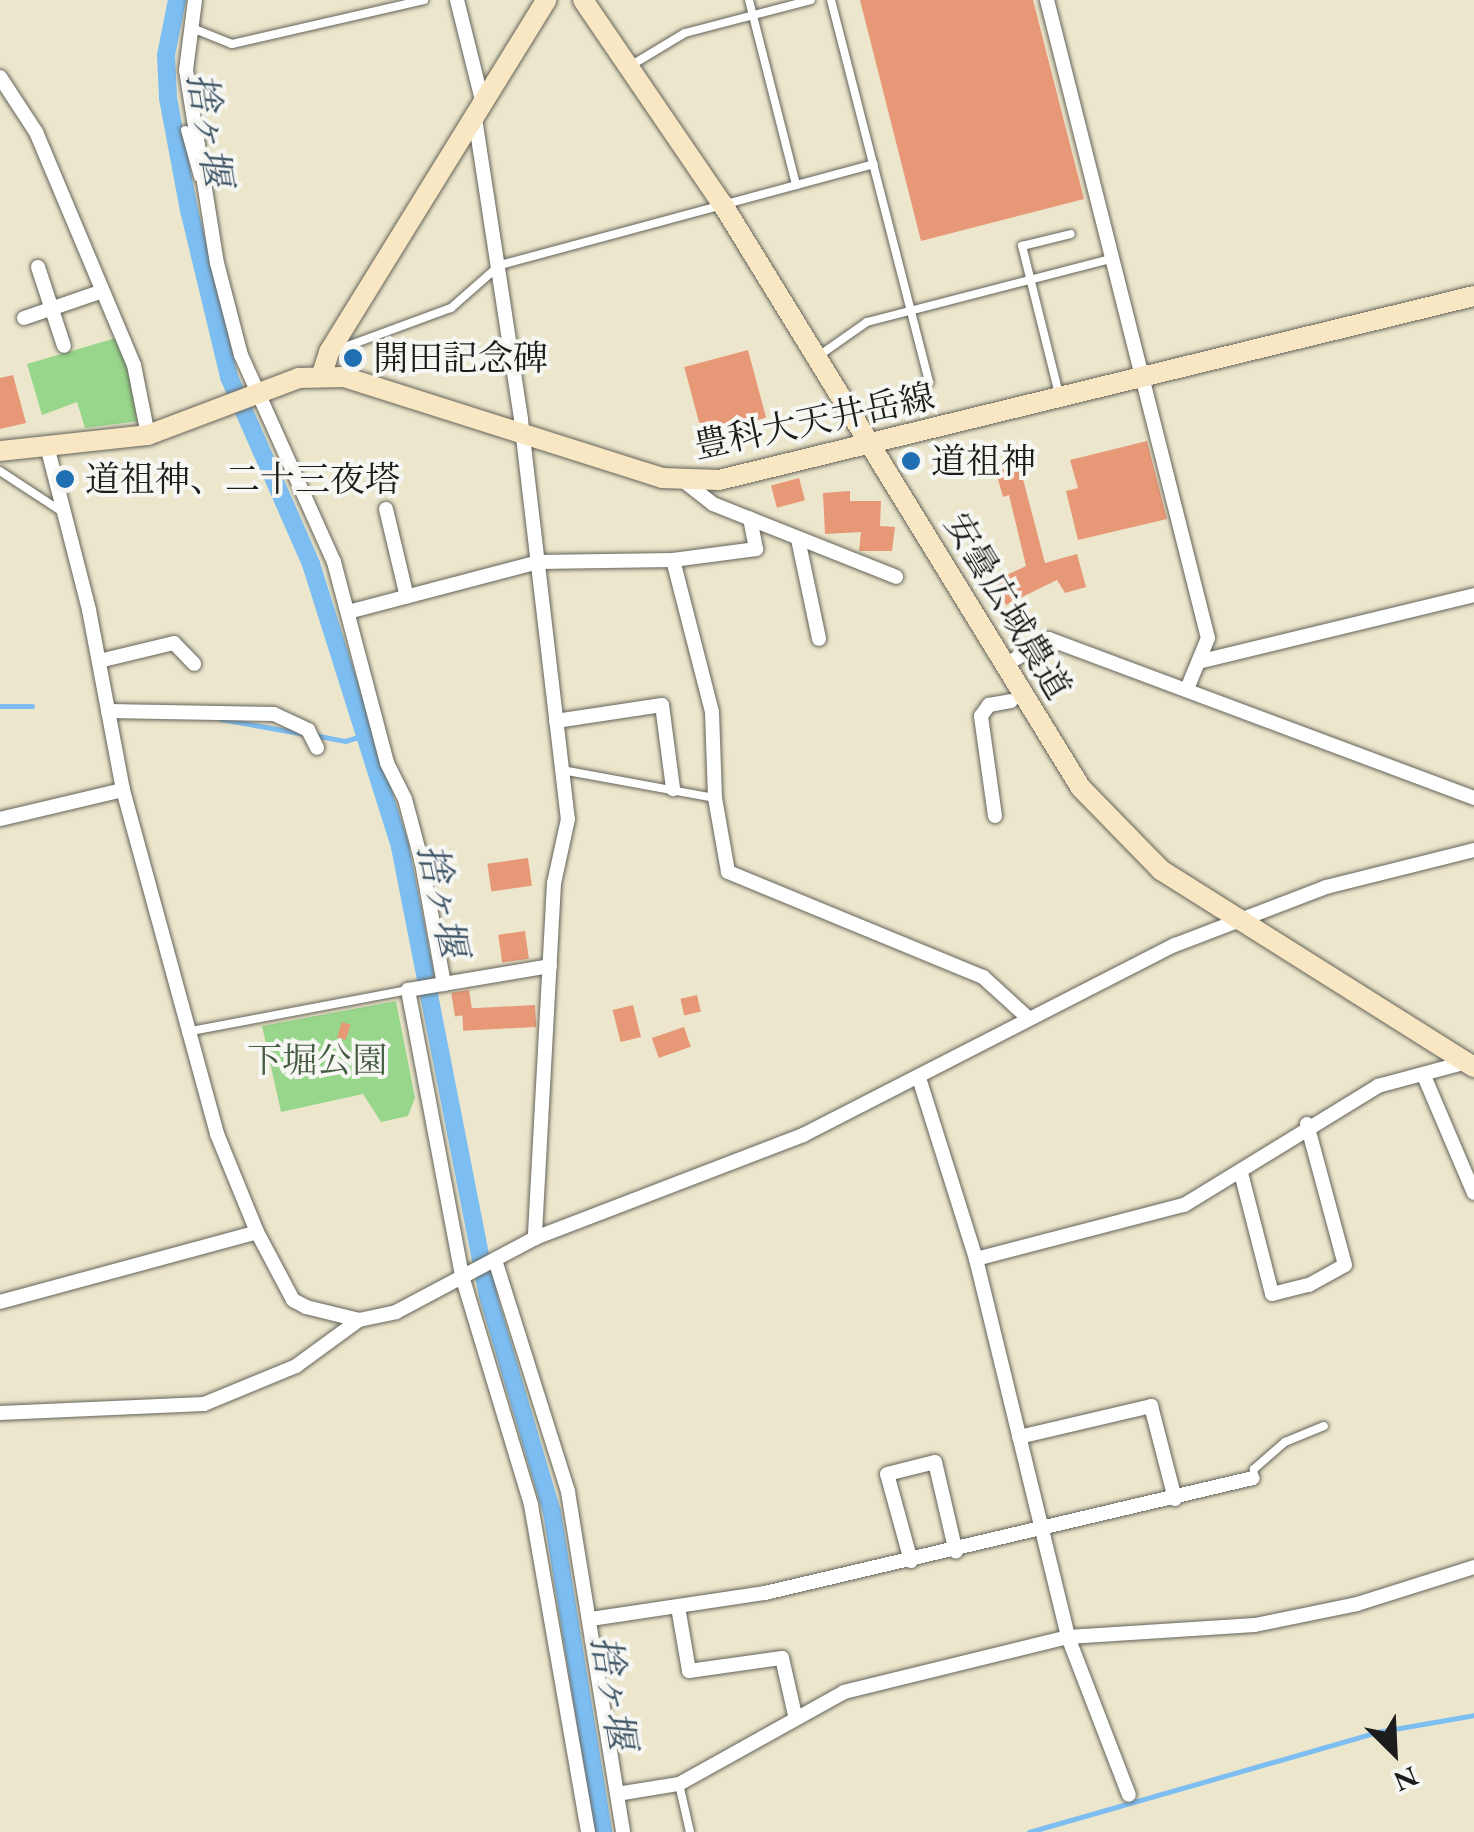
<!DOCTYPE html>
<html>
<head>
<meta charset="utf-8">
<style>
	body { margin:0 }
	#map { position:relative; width:1474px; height:1832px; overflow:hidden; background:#ece7cc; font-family:"EB Garamond","Noto Serif JP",serif }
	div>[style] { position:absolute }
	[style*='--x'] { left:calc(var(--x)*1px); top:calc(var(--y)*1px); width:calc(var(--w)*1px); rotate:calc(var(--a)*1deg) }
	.green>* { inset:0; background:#98d68b }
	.stream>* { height:5px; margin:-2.5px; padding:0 2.5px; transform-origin:2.5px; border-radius:2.5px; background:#7dbef2 }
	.canal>* { height:18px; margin:-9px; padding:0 9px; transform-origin:9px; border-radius:9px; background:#7dbef2 }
	.building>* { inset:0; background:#e79877; transform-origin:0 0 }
	.roads { filter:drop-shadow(0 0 2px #65635a) drop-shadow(0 0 2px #65635a) }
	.lane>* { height:8px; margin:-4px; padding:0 4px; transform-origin:4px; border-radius:4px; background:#fff }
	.street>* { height:14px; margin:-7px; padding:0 7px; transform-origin:7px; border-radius:7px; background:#fff }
	.secondary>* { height:20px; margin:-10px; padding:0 10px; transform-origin:10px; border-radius:10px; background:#f9e7c3 }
	.dots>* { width:28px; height:28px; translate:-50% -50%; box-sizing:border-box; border:5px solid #f6f6f2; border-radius:50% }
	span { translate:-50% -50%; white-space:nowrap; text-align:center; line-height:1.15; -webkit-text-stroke:8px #f6f6f2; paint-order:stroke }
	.poi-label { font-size:35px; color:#1c1c1c }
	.left { translate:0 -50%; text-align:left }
	.street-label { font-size:35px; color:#1c1c1c }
	.park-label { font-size:35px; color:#475d43 }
	.water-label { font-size:38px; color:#3e5567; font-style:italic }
	.north { position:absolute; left:1344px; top:1702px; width:100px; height:100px; -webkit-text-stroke:8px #f6f6f2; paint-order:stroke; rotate:156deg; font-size:28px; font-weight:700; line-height:40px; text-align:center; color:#1c1c1c }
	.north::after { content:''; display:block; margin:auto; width:35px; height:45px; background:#1c1c1c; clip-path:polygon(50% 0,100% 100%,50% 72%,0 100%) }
</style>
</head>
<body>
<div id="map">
	<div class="green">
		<i style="clip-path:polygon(116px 338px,130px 368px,139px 421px,85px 428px,77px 402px,42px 415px,27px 364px)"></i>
		<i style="clip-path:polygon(396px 1001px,415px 1098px,408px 1116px,381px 1122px,363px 1094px,281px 1112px,262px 1026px)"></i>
	</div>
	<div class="stream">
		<i style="--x:0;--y:706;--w:32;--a:0"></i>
		<i style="--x:221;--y:719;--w:84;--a:10.2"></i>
		<i style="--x:314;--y:735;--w:32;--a:11"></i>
		<i style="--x:345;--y:741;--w:21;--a:-17"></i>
		<i style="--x:1029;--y:1832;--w:362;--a:-16"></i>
		<i style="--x:1377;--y:1732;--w:98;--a:-9.9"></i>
	</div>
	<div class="canal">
		<i style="--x:177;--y:0;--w:56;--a:101.3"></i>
		<i style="--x:166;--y:55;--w:43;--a:87.3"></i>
		<i style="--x:168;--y:98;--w:114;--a:79.4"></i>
		<i style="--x:189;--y:210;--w:172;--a:76.5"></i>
		<i style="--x:229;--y:377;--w:204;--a:66.3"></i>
		<i style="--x:311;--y:564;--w:297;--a:72.5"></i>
		<i style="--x:400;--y:847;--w:458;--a:78.9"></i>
		<i style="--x:488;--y:1296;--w:225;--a:73.5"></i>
		<i style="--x:552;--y:1512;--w:324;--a:80.9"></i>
	</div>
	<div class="building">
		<i style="clip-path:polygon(860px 0,1033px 0,1084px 199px,921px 241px)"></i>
		<i style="left:748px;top:350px;width:70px;height:66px;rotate:75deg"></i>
		<i style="clip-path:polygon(13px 375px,26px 423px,0 429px,0 378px)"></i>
		<i style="clip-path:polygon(1147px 441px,1167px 519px,1078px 540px,1066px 491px,1078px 488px,1070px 460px)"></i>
		<i style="clip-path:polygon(1018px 460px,1045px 563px,1077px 554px,1086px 587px,1065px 593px,1057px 580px,1006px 605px,994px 581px,1026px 566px,1009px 495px,1003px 497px,998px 479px,1004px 477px,1001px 464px)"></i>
		<i style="left:799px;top:478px;width:23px;height:29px;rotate:75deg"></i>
		<i style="clip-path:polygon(850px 491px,850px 501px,881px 501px,880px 526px,895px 527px,892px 551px,859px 551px,861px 532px,825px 534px,823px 493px)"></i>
		<i style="left:528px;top:858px;width:28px;height:41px;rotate:82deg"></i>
		<i style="left:525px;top:931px;width:28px;height:27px;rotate:82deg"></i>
		<i style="left:469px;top:990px;width:24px;height:18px;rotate:81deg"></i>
		<i style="left:697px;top:995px;width:17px;height:17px;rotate:77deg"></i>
		<i style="left:535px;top:1005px;width:22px;height:73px;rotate:87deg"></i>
		<i style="left:633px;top:1005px;width:33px;height:21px;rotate:76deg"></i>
		<i style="left:342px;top:1022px;width:9px;height:16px;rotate:18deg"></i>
		<i style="left:684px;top:1027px;width:21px;height:34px;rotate:71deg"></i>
	</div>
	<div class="roads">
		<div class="lane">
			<i style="--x:749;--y:0;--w:191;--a:75.7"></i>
			<i style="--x:831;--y:0;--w:395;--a:75.6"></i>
			<i style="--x:192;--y:28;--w:43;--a:21.8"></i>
			<i style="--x:232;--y:44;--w:197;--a:-12.9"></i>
			<i style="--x:630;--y:66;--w:64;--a:-31"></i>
			<i style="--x:685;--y:33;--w:130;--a:-14.7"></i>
			<i style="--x:185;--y:130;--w:49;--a:74.5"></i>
			<i style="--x:334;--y:351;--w:125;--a:-20.2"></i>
			<i style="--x:451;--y:308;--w:65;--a:-41.3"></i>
			<i style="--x:500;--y:265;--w:387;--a:-15.1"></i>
			<i style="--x:817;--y:357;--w:61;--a:-35"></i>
			<i style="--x:867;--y:322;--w:252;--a:-14.5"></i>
			<i style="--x:1059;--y:394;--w:153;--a:-104"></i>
			<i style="--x:1022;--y:246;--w:50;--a:-13.8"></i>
			<i style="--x:0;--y:471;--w:73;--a:33.3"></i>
			<i style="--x:562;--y:770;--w:156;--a:10.4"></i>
			<i style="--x:186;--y:1032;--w:226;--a:-10.7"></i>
			<i style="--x:1253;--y:1478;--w:9;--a:-84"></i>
			<i style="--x:1254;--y:1469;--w:41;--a:-41.1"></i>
			<i style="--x:1285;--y:1442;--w:42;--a:-22.3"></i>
			<i style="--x:679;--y:1784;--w:49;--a:77.1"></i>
		</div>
		<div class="street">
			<i style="--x:195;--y:0;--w:71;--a:97.3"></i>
			<i style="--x:186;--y:70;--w:195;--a:80.9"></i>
			<i style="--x:217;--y:263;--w:95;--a:75.4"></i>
			<i style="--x:241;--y:355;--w:227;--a:65.8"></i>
			<i style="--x:334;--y:562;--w:208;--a:75.2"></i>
			<i style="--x:387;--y:763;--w:40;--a:63.4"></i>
			<i style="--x:405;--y:799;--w:66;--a:75.1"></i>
			<i style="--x:422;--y:863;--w:123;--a:79.7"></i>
			<i style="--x:457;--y:0;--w:107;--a:76"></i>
			<i style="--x:1047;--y:0;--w:658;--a:75.84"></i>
			<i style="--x:1208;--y:638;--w:55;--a:112.4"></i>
			<i style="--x:0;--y:77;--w:66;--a:56.8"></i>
			<i style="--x:36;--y:132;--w:253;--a:67.2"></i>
			<i style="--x:134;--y:365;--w:71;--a:78.7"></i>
			<i style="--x:475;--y:118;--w:305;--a:81.3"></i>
			<i style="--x:521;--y:420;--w:402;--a:83.3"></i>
			<i style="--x:568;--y:819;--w:66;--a:102.3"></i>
			<i style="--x:554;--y:883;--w:356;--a:93.1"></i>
			<i style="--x:38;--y:267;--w:83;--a:71.8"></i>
			<i style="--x:24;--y:318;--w:83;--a:-18.9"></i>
			<i style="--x:47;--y:446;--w:169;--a:75.6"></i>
			<i style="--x:89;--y:610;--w:183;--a:79.3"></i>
			<i style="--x:123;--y:790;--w:357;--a:74.7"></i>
			<i style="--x:217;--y:1134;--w:106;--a:67.8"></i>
			<i style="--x:257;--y:1232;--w:77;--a:62.1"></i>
			<i style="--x:293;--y:1300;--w:15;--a:28"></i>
			<i style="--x:306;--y:1307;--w:55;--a:13.8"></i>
			<i style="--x:359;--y:1320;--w:38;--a:-12"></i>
			<i style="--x:396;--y:1312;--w:157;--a:-28"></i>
			<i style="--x:535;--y:1238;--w:287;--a:-21"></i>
			<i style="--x:803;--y:1135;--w:418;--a:-27.1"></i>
			<i style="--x:1175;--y:945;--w:162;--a:-21"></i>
			<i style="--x:1326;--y:887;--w:153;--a:-14"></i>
			<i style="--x:685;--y:482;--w:36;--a:38"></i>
			<i style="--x:713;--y:504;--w:197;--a:21.7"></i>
			<i style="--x:386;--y:509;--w:90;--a:76.6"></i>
			<i style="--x:798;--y:539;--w:102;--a:78.1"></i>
			<i style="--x:673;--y:560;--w:157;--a:75.6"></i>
			<i style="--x:712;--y:712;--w:86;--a:88"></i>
			<i style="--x:715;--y:798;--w:75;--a:80"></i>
			<i style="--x:728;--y:872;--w:276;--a:22.4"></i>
			<i style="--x:983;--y:977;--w:59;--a:42.3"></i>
			<i style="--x:348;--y:612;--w:196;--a:-14.7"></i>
			<i style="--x:538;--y:562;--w:135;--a:-0.8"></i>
			<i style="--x:673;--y:560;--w:84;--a:-7.5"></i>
			<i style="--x:756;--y:549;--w:31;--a:-101"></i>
			<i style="--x:99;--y:661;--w:77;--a:-13.5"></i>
			<i style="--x:174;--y:643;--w:29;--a:46"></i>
			<i style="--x:1202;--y:661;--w:280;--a:-13.6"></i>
			<i style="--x:1005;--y:665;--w:51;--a:-30.6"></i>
			<i style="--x:1049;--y:639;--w:454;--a:20.5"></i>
			<i style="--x:108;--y:711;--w:166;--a:1"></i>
			<i style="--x:274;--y:714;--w:38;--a:25"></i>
			<i style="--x:308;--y:730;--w:20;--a:63"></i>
			<i style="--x:556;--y:721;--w:107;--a:-8.6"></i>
			<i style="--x:662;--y:705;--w:85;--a:82.5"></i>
			<i style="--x:995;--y:816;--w:101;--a:-98"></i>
			<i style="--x:981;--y:716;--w:14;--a:-54"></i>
			<i style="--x:989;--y:705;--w:22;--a:-10"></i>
			<i style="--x:0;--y:819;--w:126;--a:-13.3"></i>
			<i style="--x:550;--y:966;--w:144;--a:170.4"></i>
			<i style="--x:408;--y:990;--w:291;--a:79.3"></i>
			<i style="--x:462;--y:1276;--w:239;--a:73.2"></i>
			<i style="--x:531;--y:1505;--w:332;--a:80.1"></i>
			<i style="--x:1424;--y:1076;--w:127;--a:66.9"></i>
			<i style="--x:919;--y:1078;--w:190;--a:72.5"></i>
			<i style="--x:976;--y:1259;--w:389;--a:76.3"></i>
			<i style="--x:1068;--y:1637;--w:169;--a:68.9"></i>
			<i style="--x:1241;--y:1173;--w:125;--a:75.6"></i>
			<i style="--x:1272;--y:1294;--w:38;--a:-14"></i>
			<i style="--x:1309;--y:1285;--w:41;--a:-29.1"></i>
			<i style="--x:1345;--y:1265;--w:146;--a:-105.1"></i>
			<i style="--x:976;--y:1259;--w:215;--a:-14.6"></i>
			<i style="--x:1184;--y:1205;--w:228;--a:-31.5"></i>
			<i style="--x:1378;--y:1086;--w:92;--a:-15.1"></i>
			<i style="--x:495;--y:1260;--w:243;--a:72.5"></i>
			<i style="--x:568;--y:1492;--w:344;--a:80.8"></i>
			<i style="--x:0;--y:1302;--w:266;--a:-15.2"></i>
			<i style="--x:0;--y:1413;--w:204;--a:-2.5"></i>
			<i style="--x:204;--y:1404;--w:100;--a:-22.4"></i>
			<i style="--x:296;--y:1366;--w:78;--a:-36.1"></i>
			<i style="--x:1019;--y:1437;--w:136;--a:-13.2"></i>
			<i style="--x:1151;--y:1406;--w:96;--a:75.5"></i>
			<i style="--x:911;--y:1561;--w:90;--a:-105.4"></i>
			<i style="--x:887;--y:1474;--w:49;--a:-14"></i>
			<i style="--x:935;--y:1462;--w:92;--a:76.9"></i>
			<i style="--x:678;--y:1607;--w:65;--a:80.2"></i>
			<i style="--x:689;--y:1671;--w:94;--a:-8"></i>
			<i style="--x:782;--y:1658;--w:58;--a:77.2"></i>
			<i style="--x:591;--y:1619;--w:176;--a:-8.5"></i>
			<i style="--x:765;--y:1593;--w:501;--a:-13.26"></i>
			<i style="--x:617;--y:1794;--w:63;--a:-9.2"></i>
			<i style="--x:679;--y:1784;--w:189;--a:-29.1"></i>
			<i style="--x:844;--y:1692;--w:231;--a:-13.8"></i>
			<i style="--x:1068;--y:1637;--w:187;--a:-3.7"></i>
			<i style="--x:1255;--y:1625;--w:104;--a:-11.6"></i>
			<i style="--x:1357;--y:1604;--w:123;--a:-17.5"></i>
		</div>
		<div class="secondary">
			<i style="--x:583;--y:0;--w:248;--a:55.7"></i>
			<i style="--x:723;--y:205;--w:684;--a:58.45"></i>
			<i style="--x:1081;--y:788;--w:115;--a:45.7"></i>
			<i style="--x:1161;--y:870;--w:370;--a:32.2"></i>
			<i style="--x:321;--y:377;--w:26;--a:-72"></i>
			<i style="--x:329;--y:352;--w:414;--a:-58.3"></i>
			<i style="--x:0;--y:451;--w:149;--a:-6.2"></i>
			<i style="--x:148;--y:435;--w:161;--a:-20.7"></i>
			<i style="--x:299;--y:378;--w:45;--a:-1.3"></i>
			<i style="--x:344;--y:377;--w:334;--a:17.6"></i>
			<i style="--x:662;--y:478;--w:57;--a:2"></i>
			<i style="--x:719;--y:480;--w:777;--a:-13.7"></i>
		</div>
	</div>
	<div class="dots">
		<i style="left:353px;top:358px;background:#1f6fb2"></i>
		<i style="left:911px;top:461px;background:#1f6fb2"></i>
		<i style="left:65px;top:479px;background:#1f6fb2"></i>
	</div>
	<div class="poi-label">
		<span class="left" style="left:373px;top:358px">開田記念碑</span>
		<span class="left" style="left:931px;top:461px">道祖神</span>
		<span class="left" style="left:85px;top:479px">道祖神、二十三夜塔</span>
	</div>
	<div class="street-label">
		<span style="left:814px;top:421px;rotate:-12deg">豊科大天井岳線</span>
		<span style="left:1008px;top:606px;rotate:59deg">安曇広域農道</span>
	</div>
	<div class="park-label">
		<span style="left:317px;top:1060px">下堀公園</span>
	</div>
	<div class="water-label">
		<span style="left:210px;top:129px;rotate:81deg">捨ヶ堰</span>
		<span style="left:443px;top:900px;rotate:78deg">捨ヶ堰</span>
		<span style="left:614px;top:1692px;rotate:81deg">捨ヶ堰</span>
	</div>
	<div class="north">N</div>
</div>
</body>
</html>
